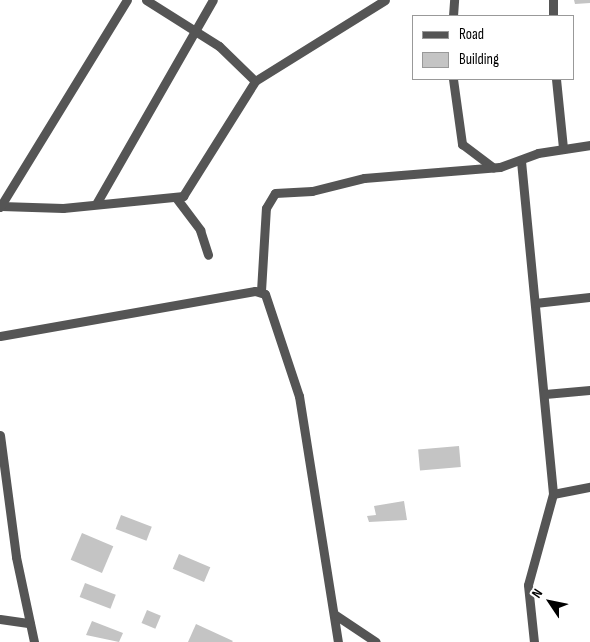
<!DOCTYPE html>
<html>
<head>
<meta charset="utf-8">
<style>
	body { margin:0 }
	#map { position:relative; width:590px; height:642px; overflow:hidden; background:#fff; font-family:"Sofia Sans Condensed",sans-serif }
	div>[style] { position:absolute }
	[style*='--x'] { left:calc(var(--x)*1px); top:calc(var(--y)*1px); width:calc(var(--w)*1px); rotate:calc(var(--a)*1deg) }
	.building>* { inset:0; background:#c4c4c4; transform-origin:0 0 }
	.minor>* { height:9px; margin:-4.5px; padding:0 4.5px; transform-origin:4.5px; border-radius:4.5px; background:#555 }
	span { translate:-50% -50%; white-space:nowrap; text-align:center; line-height:1.15; -webkit-text-stroke:4px #fff; paint-order:stroke }
	.legend { position:absolute; left:412px; top:15px; width:162px; height:65px; box-sizing:border-box; background:#fff; border:1px solid #999; margin:0; padding:6px 9px; list-style:none; font-size:15px; color:#000 }
	.legend li { display:flex; align-items:center; gap:10px; height:25px }
	.legend b { width:25px; border:1px solid #999 }
	.north { position:absolute; left:525px; top:577px; width:50px; height:50px; -webkit-text-stroke:4px #fff; paint-order:stroke; rotate:304deg; font-size:14px; font-weight:700; line-height:20px; text-align:center; color:#000 }
	.north::after { content:''; display:block; margin:auto; width:18px; height:22px; background:#000; clip-path:polygon(50% 0,100% 100%,50% 72%,0 100%) }
</style>
</head>
<body>
<div id="map">
	<div class="building">
		<i style="clip-path:polygon(574px 0,590px 0,590px 3px,575px 4px)"></i>
		<i style="left:459px;top:446px;width:21px;height:41px;rotate:85deg"></i>
		<i style="clip-path:polygon(404px 501px,407px 520px,369px 522px,367px 516px,376px 515px,374px 506px)"></i>
		<i style="left:121px;top:515px;width:33px;height:15px;rotate:21deg"></i>
		<i style="left:82px;top:533px;width:34px;height:29px;rotate:23deg"></i>
		<i style="left:179px;top:554px;width:34px;height:16px;rotate:23deg"></i>
		<i style="left:85px;top:583px;width:33px;height:15px;rotate:21deg"></i>
		<i style="left:147px;top:610px;width:15px;height:14px;rotate:23deg"></i>
		<i style="clip-path:polygon(92px 621px,123px 633px,119px 642px,86px 635px)"></i>
		<i style="clip-path:polygon(196px 624px,233px 641px,232px 642px,188px 642px)"></i>
	</div>
	<div class="minor">
		<i style="--x:146;--y:0;--w:86;--a:32.2"></i>
		<i style="--x:219;--y:46;--w:50;--a:44.2"></i>
		<i style="--x:453;--y:16;--w:16;--a:-86"></i>
		<i style="--x:553;--y:16;--w:16;--a:-90"></i>
		<i style="--x:453;--y:79;--w:66;--a:82.1"></i>
		<i style="--x:462;--y:144;--w:39;--a:37"></i>
		<i style="--x:556;--y:79;--w:69;--a:84.2"></i>
		<i style="--x:521;--y:161;--w:335;--a:84.5"></i>
		<i style="--x:553;--y:494;--w:94;--a:105.4"></i>
		<i style="--x:528;--y:585;--w:57;--a:84"></i>
		<i style="--x:177;--y:199;--w:39;--a:53"></i>
		<i style="--x:200;--y:230;--w:26;--a:72"></i>
		<i style="--x:96;--y:204;--w:235;--a:-60.2"></i>
		<i style="--x:1;--y:206;--w:62;--a:1.8"></i>
		<i style="--x:63;--y:208;--w:121;--a:-5.7"></i>
		<i style="--x:183;--y:196;--w:136;--a:-57.9"></i>
		<i style="--x:255;--y:81;--w:153;--a:-31.9"></i>
		<i style="--x:0;--y:207;--w:243;--a:-58.5"></i>
		<i style="--x:261;--y:291;--w:83;--a:-86.6"></i>
		<i style="--x:266;--y:208;--w:17;--a:-59"></i>
		<i style="--x:275;--y:193;--w:37;--a:-3"></i>
		<i style="--x:312;--y:191;--w:54;--a:-14"></i>
		<i style="--x:364;--y:178;--w:136;--a:-4.6"></i>
		<i style="--x:500;--y:167;--w:40;--a:-20.2"></i>
		<i style="--x:538;--y:153;--w:53;--a:-8.7"></i>
		<i style="--x:535;--y:303;--w:55;--a:-6.2"></i>
		<i style="--x:0;--y:336;--w:259;--a:-10"></i>
		<i style="--x:255;--y:291;--w:10;--a:17"></i>
		<i style="--x:265;--y:294;--w:108;--a:71.6"></i>
		<i style="--x:299;--y:396;--w:249;--a:81"></i>
		<i style="--x:545;--y:394;--w:45;--a:-5.1"></i>
		<i style="--x:0;--y:435;--w:123;--a:82.5"></i>
		<i style="--x:16;--y:557;--w:87;--a:78"></i>
		<i style="--x:553;--y:494;--w:38;--a:-11"></i>
		<i style="--x:334;--y:614;--w:50;--a:33.7"></i>
		<i style="--x:0;--y:619;--w:30;--a:8"></i>
	</div>
	<ul class="legend">
	<li><b style="height:6px;background:#555"></b>Road</li>
	<li><b style="height:14px;background:#c4c4c4"></b>Building</li>
	</ul>
	<div class="north">N</div>
</div>
</body>
</html>
